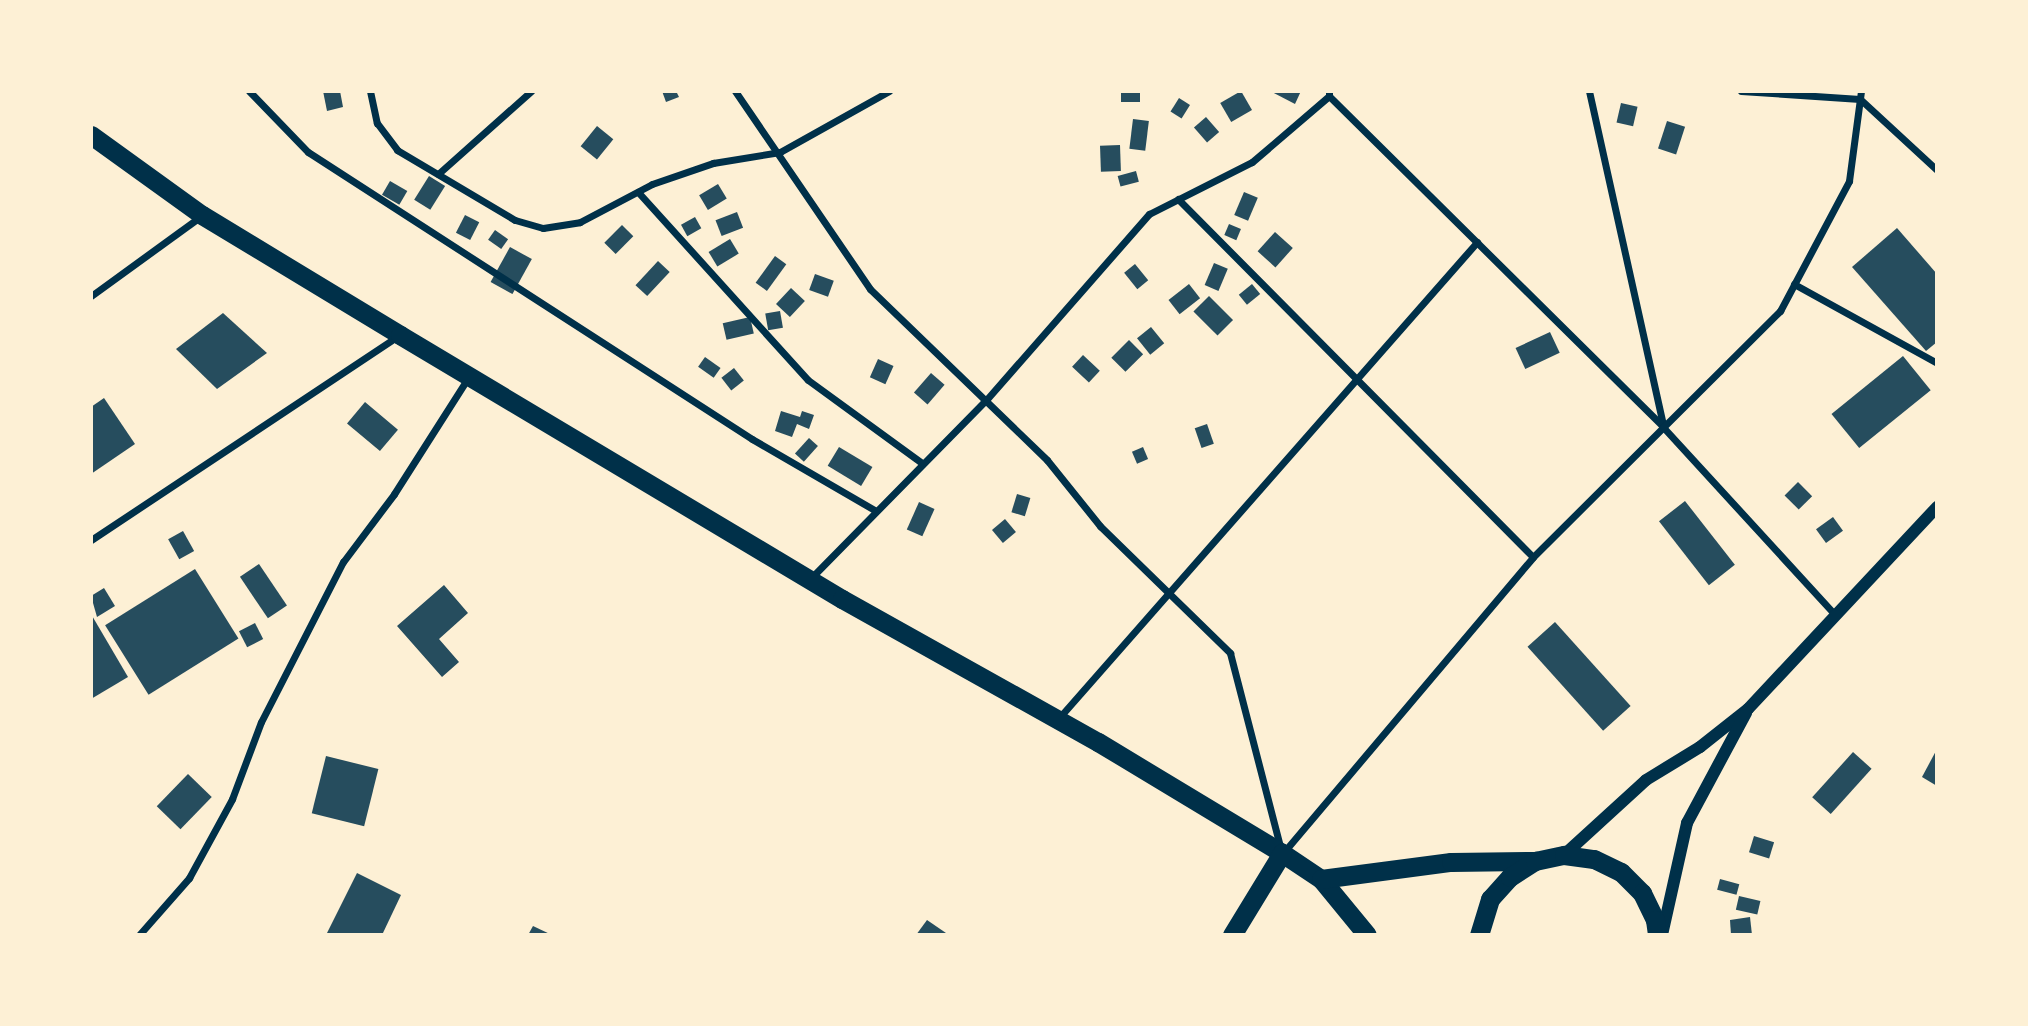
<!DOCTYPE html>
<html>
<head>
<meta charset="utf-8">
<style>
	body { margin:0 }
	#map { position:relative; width:2028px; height:1026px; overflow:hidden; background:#fdf0d5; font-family:Jost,sans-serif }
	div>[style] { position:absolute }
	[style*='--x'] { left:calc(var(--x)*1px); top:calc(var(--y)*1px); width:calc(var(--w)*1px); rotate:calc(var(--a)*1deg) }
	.building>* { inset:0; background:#264d5e; transform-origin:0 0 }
	.minor>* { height:7px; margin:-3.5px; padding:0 3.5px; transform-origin:3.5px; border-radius:3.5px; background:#003049 }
	.tertiary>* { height:12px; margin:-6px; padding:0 6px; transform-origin:6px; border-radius:6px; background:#003049 }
	.trunk>* { height:19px; margin:-9.5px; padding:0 9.5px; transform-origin:9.5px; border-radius:9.5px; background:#003049 }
	span { translate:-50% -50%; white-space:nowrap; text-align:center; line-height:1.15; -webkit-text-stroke:6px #fdf0d5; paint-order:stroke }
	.frame { position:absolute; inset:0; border:93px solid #fdf0d5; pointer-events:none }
</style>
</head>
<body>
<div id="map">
	<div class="building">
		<i style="clip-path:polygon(323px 91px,340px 91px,343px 107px,327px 111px)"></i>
		<i style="clip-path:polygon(662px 91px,676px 91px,679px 97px,666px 102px)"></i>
		<i style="left:1121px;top:91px;width:19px;height:11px"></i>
		<i style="left:1241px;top:91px;width:22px;height:24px;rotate:60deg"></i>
		<i style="clip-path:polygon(1270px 91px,1301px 91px,1295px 104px)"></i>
		<i style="left:1179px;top:98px;width:13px;height:16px;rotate:32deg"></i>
		<i style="left:1621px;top:103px;width:17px;height:20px;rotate:13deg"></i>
		<i style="left:1206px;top:117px;width:20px;height:16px;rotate:49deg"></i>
		<i style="left:1133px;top:119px;width:16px;height:30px;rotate:7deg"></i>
		<i style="left:1667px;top:121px;width:19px;height:29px;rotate:18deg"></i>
		<i style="left:597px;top:126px;width:21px;height:26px;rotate:39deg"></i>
		<i style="left:1120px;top:145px;width:26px;height:20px;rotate:88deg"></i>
		<i style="left:1136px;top:171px;width:11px;height:19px;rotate:75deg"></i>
		<i style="left:429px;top:176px;width:19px;height:28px;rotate:32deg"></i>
		<i style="left:390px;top:181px;width:20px;height:16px;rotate:30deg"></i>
		<i style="left:718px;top:184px;width:17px;height:22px;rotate:59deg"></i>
		<i style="left:1244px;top:192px;width:15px;height:25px;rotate:23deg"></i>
		<i style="left:737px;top:212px;width:17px;height:23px;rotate:69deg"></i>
		<i style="left:465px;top:215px;width:16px;height:20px;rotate:27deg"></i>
		<i style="left:695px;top:217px;width:13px;height:16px;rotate:61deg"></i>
		<i style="left:1229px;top:224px;width:13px;height:12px;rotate:23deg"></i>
		<i style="left:622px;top:225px;width:16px;height:25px;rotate:45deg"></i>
		<i style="clip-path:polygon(1897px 228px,1937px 274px,1937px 342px,1926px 351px,1852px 267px)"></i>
		<i style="left:495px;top:230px;width:16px;height:12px;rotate:35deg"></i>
		<i style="left:1275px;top:232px;width:24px;height:26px;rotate:42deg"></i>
		<i style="left:730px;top:239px;width:17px;height:25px;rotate:59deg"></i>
		<i style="left:510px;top:247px;width:25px;height:40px;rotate:29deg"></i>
		<i style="left:775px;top:256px;width:14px;height:33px;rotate:36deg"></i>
		<i style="left:658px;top:261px;width:16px;height:33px;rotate:43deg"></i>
		<i style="left:1214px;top:263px;width:15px;height:24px;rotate:23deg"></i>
		<i style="left:1135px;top:264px;width:21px;height:14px;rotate:51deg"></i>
		<i style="left:815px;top:274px;width:20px;height:17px;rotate:20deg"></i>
		<i style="left:1189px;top:284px;width:18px;height:26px;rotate:52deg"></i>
		<i style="left:1252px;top:284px;width:13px;height:17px;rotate:51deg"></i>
		<i style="left:791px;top:288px;width:19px;height:22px;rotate:43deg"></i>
		<i style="left:1209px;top:296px;width:34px;height:22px;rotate:45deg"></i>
		<i style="left:780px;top:311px;width:17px;height:15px;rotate:80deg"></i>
		<i style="clip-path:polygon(223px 313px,267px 353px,217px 389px,176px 349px)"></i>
		<i style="left:750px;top:317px;width:17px;height:28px;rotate:77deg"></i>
		<i style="left:1151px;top:327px;width:21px;height:18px;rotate:51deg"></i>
		<i style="left:1550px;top:332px;width:23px;height:38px;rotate:65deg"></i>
		<i style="left:1129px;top:340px;width:20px;height:25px;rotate:45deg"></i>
		<i style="left:1083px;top:355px;width:23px;height:16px;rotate:43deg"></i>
		<i style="left:1903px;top:356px;width:44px;height:92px;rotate:51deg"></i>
		<i style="left:705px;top:357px;width:19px;height:12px;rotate:35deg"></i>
		<i style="left:878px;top:359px;width:17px;height:20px;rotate:24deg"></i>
		<i style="left:734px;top:368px;width:16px;height:16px;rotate:52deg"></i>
		<i style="left:931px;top:373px;width:18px;height:26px;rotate:41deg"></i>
		<i style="clip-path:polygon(104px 398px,135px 444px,91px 474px,91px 407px)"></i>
		<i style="left:365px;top:402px;width:43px;height:28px;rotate:40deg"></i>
		<i style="clip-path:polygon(781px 411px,800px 417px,802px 411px,814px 415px,809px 429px,797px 424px,792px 437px,775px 431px)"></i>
		<i style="left:1207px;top:424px;width:21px;height:13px;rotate:71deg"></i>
		<i style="left:809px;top:438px;width:12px;height:21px;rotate:42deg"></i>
		<i style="left:839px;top:447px;width:39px;height:22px;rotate:31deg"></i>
		<i style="left:1143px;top:447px;width:13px;height:12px;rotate:67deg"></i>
		<i style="left:1798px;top:482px;width:20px;height:19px;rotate:45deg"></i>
		<i style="left:1017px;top:494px;width:14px;height:19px;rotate:17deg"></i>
		<i style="left:1685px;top:501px;width:81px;height:33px;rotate:52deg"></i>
		<i style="left:919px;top:502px;width:17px;height:30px;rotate:24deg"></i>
		<i style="left:1833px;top:517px;width:17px;height:21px;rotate:54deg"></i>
		<i style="left:1005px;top:519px;width:17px;height:17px;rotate:50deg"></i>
		<i style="left:183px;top:531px;width:23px;height:17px;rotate:61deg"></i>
		<i style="left:259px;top:564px;width:50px;height:23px;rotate:56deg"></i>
		<i style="left:195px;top:569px;width:82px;height:106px;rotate:58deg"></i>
		<i style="clip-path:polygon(444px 585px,468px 613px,439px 639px,459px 662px,442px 677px,397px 626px)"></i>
		<i style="clip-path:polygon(104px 588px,115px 606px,97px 617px,91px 596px)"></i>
		<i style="clip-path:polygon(91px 614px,128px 677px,91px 699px)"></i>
		<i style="left:1555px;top:622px;width:113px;height:37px;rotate:48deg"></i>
		<i style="left:255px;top:623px;width:18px;height:18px;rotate:63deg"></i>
		<i style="clip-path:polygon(1937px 749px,1937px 786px,1922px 777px)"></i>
		<i style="left:1853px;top:752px;width:25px;height:61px;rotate:42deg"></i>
		<i style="left:326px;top:756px;width:54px;height:59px;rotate:14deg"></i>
		<i style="left:188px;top:774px;width:33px;height:45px;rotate:44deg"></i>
		<i style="left:1754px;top:836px;width:21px;height:17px;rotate:17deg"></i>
		<i style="clip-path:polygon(357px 873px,401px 895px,382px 935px,326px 935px)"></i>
		<i style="left:1720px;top:879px;width:20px;height:11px;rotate:15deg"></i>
		<i style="left:1739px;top:896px;width:22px;height:14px;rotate:13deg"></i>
		<i style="clip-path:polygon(1750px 917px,1752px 935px,1731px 935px,1730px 920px)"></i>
		<i style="clip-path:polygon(927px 920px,946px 933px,944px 935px,916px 935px)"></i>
		<i style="clip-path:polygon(533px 926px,552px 935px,528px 935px)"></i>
	</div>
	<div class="minor">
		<i style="--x:249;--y:91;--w:85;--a:46"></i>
		<i style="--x:308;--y:152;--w:529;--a:32.88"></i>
		<i style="--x:752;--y:439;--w:143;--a:30.1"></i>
		<i style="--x:370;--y:91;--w:33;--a:78"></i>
		<i style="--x:377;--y:123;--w:34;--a:53"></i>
		<i style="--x:397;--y:150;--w:137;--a:30.7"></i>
		<i style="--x:515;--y:220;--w:29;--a:16"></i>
		<i style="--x:543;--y:228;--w:37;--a:-9"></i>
		<i style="--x:580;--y:222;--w:81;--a:-27.8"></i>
		<i style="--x:652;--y:184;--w:65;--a:-19"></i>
		<i style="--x:713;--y:163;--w:68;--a:-9.3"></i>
		<i style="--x:780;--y:152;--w:125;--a:-29.2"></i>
		<i style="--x:735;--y:91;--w:240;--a:55.7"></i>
		<i style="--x:870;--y:289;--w:246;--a:44"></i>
		<i style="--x:1047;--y:460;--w:85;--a:51.2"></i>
		<i style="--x:1100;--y:526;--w:182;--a:44.3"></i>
		<i style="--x:1230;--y:653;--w:199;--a:75.5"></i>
		<i style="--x:1589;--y:91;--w:343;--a:77.5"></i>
		<i style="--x:1741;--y:91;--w:119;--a:3.8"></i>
		<i style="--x:1860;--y:99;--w:105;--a:42.7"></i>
		<i style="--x:1329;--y:96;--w:470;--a:44.7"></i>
		<i style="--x:1663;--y:427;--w:256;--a:47.5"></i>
		<i style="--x:438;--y:174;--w:125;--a:-41.7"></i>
		<i style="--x:638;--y:192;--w:253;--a:47.9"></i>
		<i style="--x:808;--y:380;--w:142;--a:36.1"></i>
		<i style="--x:1178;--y:199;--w:504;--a:45.24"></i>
		<i style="--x:1794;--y:284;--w:163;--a:28.9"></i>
		<i style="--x:91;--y:296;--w:136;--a:-36"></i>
		<i style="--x:91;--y:540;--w:367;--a:-33.6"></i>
		<i style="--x:810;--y:579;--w:252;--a:-45.5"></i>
		<i style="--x:987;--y:399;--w:246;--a:-48.8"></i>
		<i style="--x:1149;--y:214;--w:115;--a:-26.8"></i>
		<i style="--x:1252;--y:162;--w:101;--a:-40.6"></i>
		<i style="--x:1329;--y:96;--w:5;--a:-90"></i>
		<i style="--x:1058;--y:719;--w:635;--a:-48.7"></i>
		<i style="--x:1283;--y:853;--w:387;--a:-49.8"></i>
		<i style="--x:1533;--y:557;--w:349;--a:-44.9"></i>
		<i style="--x:1780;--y:311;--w:147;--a:-62"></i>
		<i style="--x:1849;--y:181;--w:91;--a:-82.4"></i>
		<i style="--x:139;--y:935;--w:76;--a:-48.7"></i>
		<i style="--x:189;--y:878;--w:90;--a:-61.4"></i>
		<i style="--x:232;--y:799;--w:82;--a:-69.4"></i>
		<i style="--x:261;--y:722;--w:180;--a:-62.9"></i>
		<i style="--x:343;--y:562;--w:85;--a:-53.1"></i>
		<i style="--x:394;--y:494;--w:138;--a:-57.5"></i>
	</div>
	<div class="tertiary">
		<i style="--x:1564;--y:855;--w:111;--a:-42.4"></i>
		<i style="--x:1646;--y:780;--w:63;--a:-31.4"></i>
		<i style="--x:1700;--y:747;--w:61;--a:-38.4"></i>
		<i style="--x:1748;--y:709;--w:277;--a:-46.9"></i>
		<i style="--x:1662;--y:935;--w:115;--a:-77.4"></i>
		<i style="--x:1687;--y:823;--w:125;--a:-61.8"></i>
	</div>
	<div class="trunk">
		<i style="--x:91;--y:135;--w:137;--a:35.8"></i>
		<i style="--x:202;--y:215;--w:232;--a:31.2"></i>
		<i style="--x:400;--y:335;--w:515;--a:30.85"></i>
		<i style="--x:842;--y:599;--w:293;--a:29.2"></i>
		<i style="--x:1098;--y:742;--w:215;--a:31.1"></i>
		<i style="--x:1282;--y:853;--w:47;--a:33.7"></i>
		<i style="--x:1321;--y:879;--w:72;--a:50.6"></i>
		<i style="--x:1321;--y:879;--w:131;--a:-7.5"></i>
		<i style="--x:1451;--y:862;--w:84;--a:-0.7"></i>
		<i style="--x:1232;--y:935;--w:96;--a:-58.6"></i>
		<i style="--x:1479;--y:935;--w:38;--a:-73"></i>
		<i style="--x:1490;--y:899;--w:30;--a:-48"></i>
		<i style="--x:1510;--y:877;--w:30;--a:-33"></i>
		<i style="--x:1535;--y:861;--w:30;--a:-12"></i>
		<i style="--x:1564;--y:855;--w:30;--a:8"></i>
		<i style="--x:1594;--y:859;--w:30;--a:26"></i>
		<i style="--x:1621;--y:872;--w:30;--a:45"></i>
		<i style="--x:1642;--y:893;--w:30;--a:64"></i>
		<i style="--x:1655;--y:920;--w:15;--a:82"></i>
	</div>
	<div class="frame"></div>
</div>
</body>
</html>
